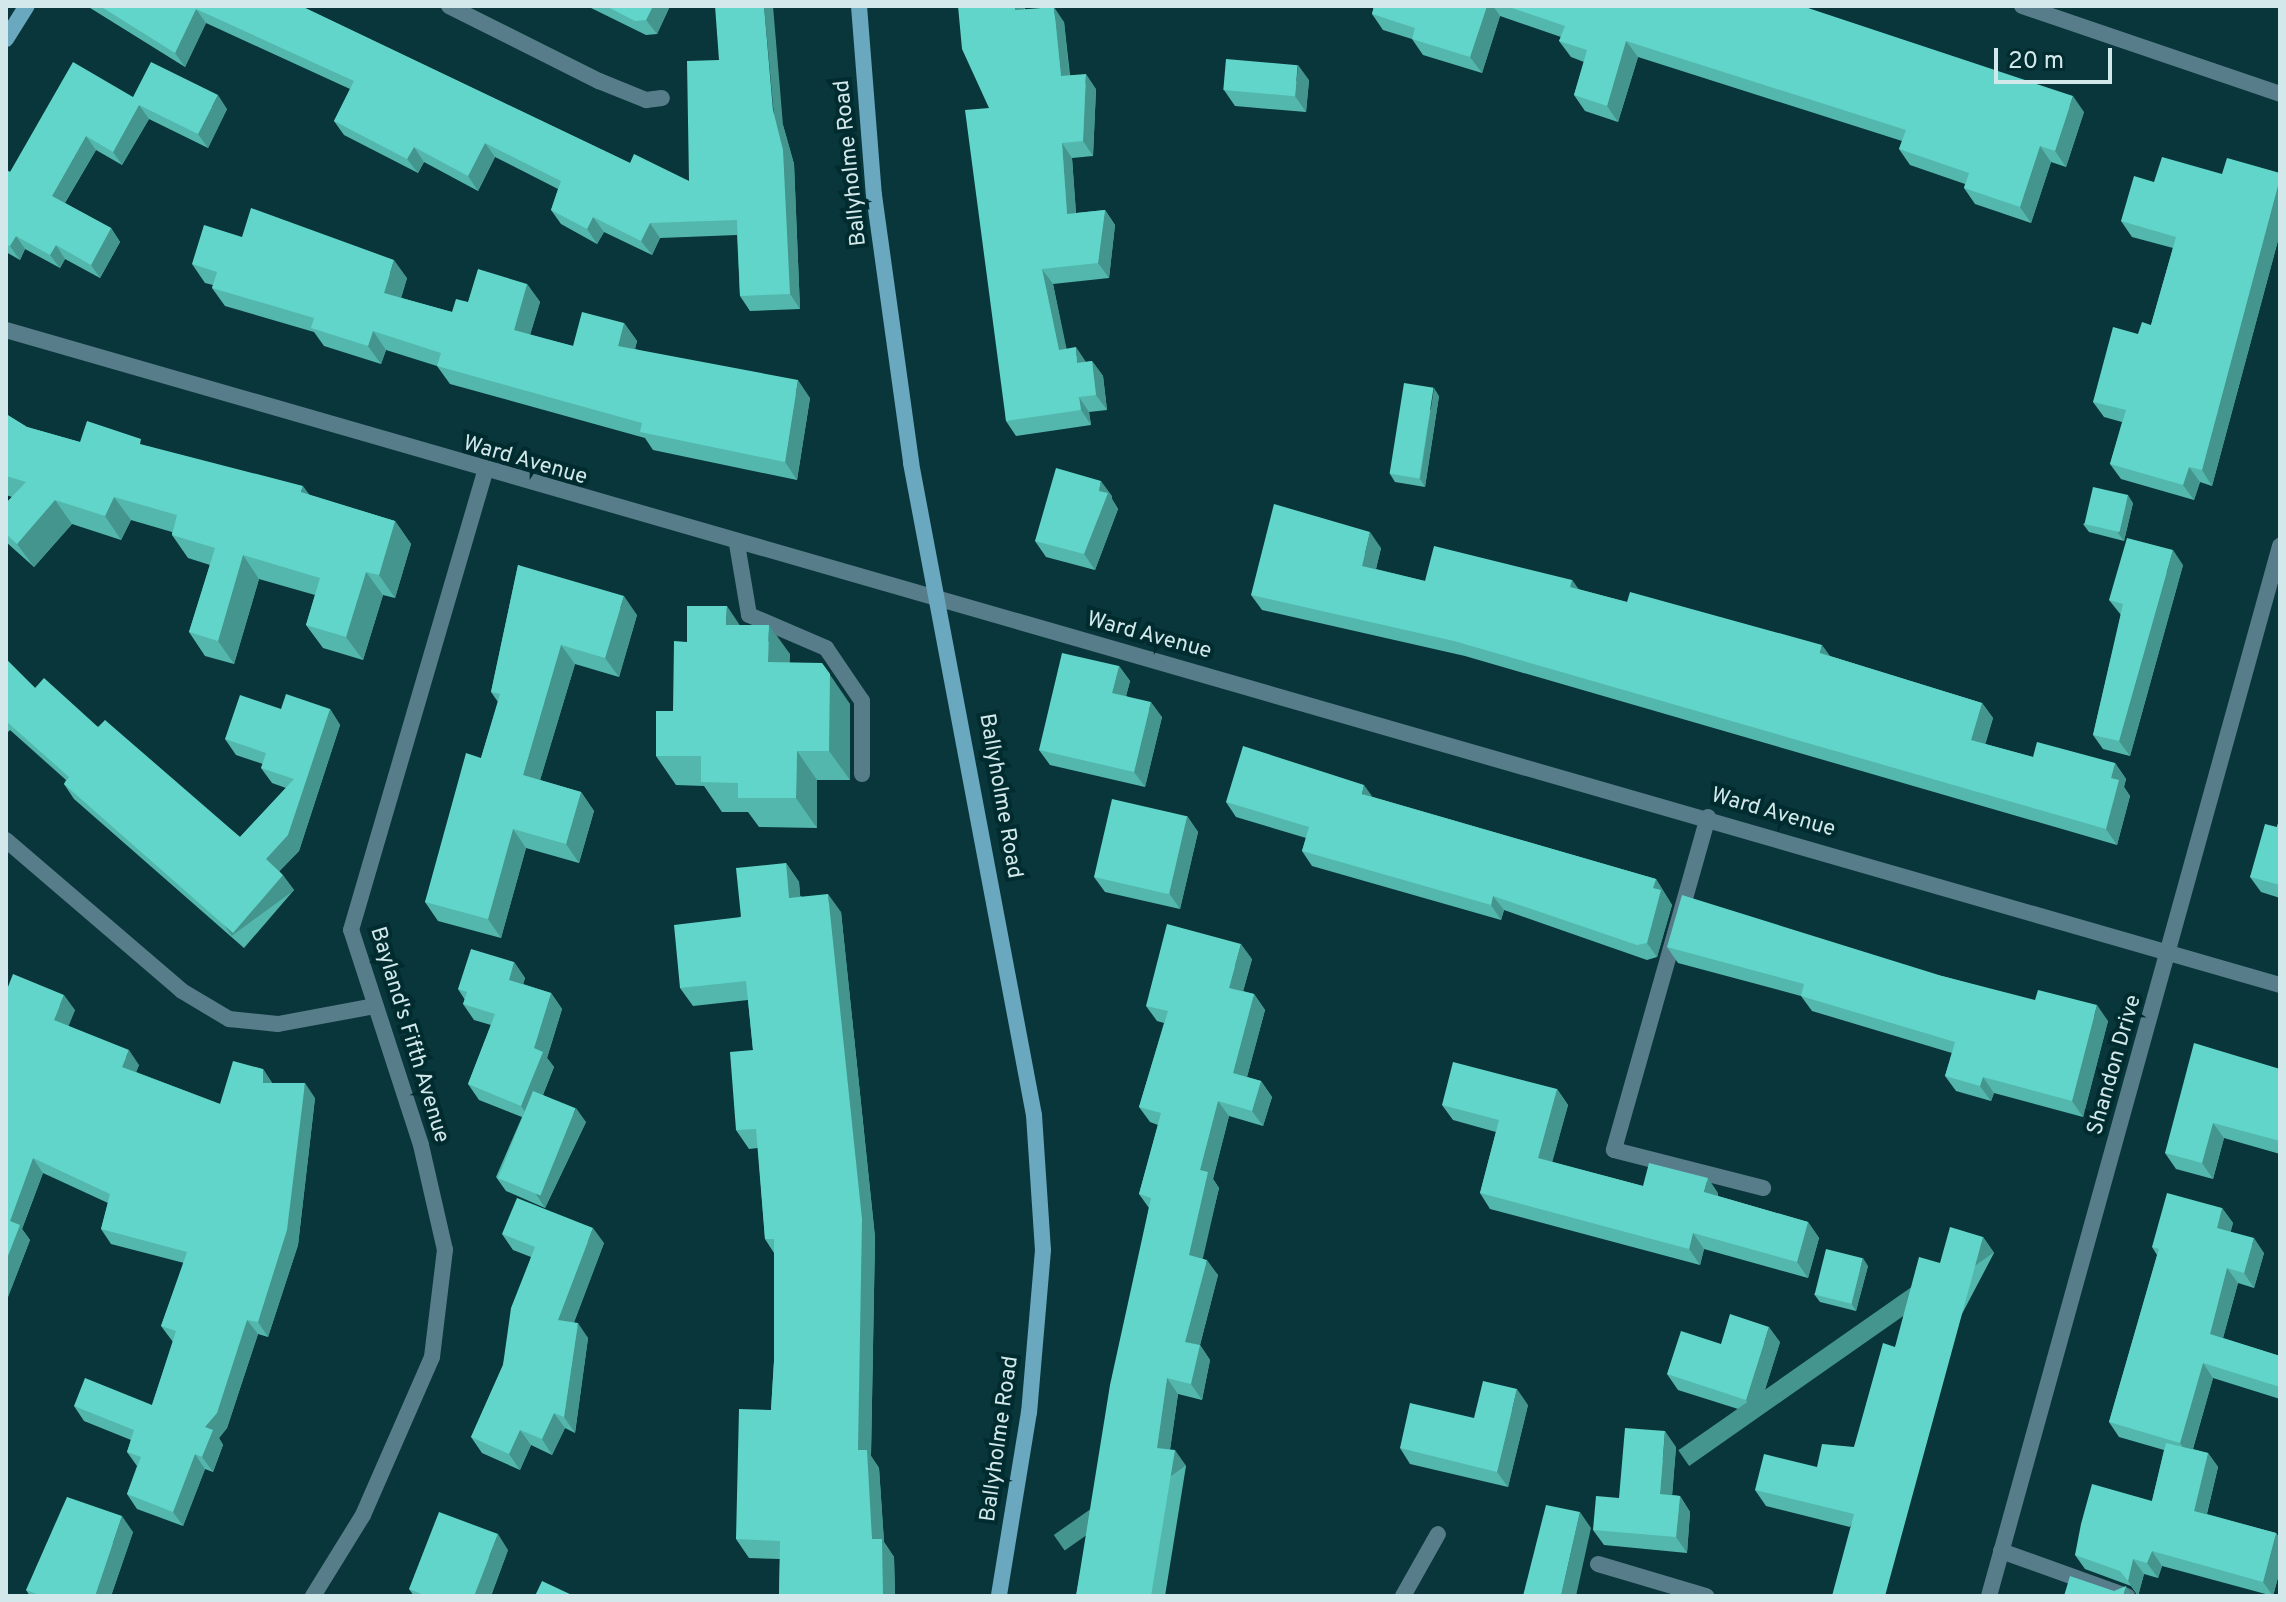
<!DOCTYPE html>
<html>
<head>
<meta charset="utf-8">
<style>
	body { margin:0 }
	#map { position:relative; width:2286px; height:1602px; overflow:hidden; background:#09363a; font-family:Overpass,sans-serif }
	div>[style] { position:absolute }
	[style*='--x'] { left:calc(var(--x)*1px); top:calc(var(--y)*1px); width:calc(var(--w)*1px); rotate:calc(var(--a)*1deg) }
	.service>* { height:16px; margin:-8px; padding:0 8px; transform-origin:8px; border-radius:8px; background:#577d8b }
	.minor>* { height:16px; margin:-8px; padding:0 8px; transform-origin:8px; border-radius:8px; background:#577d8b }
	.secondary>* { height:16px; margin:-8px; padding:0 8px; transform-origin:8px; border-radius:8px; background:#6aa8bf }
	.wall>* { inset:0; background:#53b7ad }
	.shaded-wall>* { inset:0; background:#44958d; transform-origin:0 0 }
	.building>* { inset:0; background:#61d5c9; transform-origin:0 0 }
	span { translate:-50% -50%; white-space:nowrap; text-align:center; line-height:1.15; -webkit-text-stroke:8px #002c30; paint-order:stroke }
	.street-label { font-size:22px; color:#d2e8ea }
	.frame { position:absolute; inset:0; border:8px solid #d2e8ea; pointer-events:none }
	.scale { position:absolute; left:1994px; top:48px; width:118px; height:36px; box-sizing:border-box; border:4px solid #d2e8ea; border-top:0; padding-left:10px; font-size:24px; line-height:28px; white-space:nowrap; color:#d2e8ea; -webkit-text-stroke:6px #002c30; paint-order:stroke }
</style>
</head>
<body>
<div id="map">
	<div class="service">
		<i style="--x:737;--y:544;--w:72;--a:80.4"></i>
		<i style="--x:749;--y:615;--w:84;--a:23.2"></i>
		<i style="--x:826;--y:648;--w:64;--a:55.8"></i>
		<i style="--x:862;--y:701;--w:73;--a:90"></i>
		<i style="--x:1708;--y:817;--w:346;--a:105.8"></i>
		<i style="--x:1614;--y:1150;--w:154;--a:14.3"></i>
		<i style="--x:1598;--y:1564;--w:113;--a:16.5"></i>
		<i style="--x:1403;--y:1596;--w:71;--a:-60.6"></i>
	</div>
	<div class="minor">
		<i style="--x:449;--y:6;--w:168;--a:26.6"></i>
		<i style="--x:599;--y:81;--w:51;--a:22"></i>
		<i style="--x:646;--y:100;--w:16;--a:-7"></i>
		<i style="--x:2022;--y:6;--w:273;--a:18.8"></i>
		<i style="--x:6;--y:330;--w:2366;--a:16.07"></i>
		<i style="--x:6;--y:840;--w:232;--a:40.6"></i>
		<i style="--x:182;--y:991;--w:55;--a:30.8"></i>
		<i style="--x:229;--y:1019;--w:49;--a:5.8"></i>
		<i style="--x:278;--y:1024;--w:99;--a:-10.5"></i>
		<i style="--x:2001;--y:1551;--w:134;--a:19.7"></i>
		<i style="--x:313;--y:1596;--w:95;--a:-58.3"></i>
		<i style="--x:363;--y:1515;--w:172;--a:-66.4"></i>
		<i style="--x:432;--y:1357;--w:108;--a:-83.1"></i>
		<i style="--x:445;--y:1250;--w:108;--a:-102.9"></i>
		<i style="--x:421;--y:1145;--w:226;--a:-108"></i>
		<i style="--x:351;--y:930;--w:477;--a:-73.7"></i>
		<i style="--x:1989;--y:1596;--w:1090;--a:-74.51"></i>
	</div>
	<div class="secondary">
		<i style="--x:859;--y:6;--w:190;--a:85.5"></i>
		<i style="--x:874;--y:195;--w:271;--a:82.1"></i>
		<i style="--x:911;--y:463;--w:664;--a:79.32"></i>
		<i style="--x:1034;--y:1115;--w:135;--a:86.2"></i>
		<i style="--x:1043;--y:1250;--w:163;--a:94.9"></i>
		<i style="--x:1029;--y:1412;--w:186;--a:99.3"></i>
		<i style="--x:6;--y:39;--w:39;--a:-58"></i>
	</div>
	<div class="wall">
		<i style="clip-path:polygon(87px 6px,301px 6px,630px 163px,689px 181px,783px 125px,794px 164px,800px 309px,750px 311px,740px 296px,737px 235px,660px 238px,652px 255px,604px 232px,597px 244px,561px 224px,551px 210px,558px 189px,495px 157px,478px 191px,424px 162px,418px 173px,344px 135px,334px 121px,350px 89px,206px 23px,185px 67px)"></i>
		<i style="clip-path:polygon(587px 6px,670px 6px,657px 34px,646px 35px)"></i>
		<i style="clip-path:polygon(1024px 6px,1025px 9px,1064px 22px,1070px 75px,1096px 89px,1093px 156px,1072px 158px,1076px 213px,1105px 210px,1115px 225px,1109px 278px,1053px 284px,1066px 349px,1086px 362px,1092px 361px,1103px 376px,1107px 410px,1089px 412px,1091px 425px,1016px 436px,1006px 421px,989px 108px)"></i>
		<i style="clip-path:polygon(1374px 6px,1802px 6px,2084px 112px,2066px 167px,2051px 162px,2031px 223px,1975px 204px,1964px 188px,1965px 184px,1910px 165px,1899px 149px,1902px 141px,1638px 57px,1618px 122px,1585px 111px,1574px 95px,1584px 62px,1571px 57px,1559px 41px,1561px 37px,1500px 16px,1482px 73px,1423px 55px,1412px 39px,1383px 30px,1372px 14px)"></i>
		<i style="clip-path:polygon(1309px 80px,1306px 112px,1235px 106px,1224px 90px)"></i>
		<i style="clip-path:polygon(133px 97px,227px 109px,208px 148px,149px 119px,122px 165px,96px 150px,65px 203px,111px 228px,120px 242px,100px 278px,65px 259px,60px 268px,25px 249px,20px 260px,6px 252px,6px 170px,10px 172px)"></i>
		<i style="clip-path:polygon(2280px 173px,2280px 233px,2212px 486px,2200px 482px,2194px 500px,2121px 479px,2110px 464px,2122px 422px,2104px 417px,2093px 402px,2138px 334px,2151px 325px,2173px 248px,2132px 237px,2121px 221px,2154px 182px,2222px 174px)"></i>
		<i style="clip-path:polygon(242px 237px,407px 278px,401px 298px,452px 312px,468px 302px,527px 284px,540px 302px,530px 335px,573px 346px,624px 323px,637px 341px,635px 349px,810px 398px,797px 480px,653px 450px,645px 438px,450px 384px,437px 366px,386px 350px,381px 364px,324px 346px,314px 332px,225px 306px,212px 288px,213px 285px,205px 283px,192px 264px)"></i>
		<i style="clip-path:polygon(1439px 396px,1425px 487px,1395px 482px,1390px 474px)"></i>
		<i style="clip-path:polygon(6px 414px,27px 427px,80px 442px,147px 446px,395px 521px,411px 544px,395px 598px,383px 595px,363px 660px,323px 648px,306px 625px,315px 595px,259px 579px,234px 664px,205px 656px,189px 632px,210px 565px,188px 558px,172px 535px,172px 532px,131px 520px,121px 540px,72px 524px,34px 567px,6px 542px,6px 503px,12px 497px,6px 495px)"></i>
		<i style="clip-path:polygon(1112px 496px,1112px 499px,1118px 509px,1095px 570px,1046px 557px,1035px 541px)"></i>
		<i style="clip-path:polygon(2133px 503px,2124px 541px,2089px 532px,2083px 524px)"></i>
		<i style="clip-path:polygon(1381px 548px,1376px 569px,1425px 581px,1572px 580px,1578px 589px,1830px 656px,1982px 703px,1993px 718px,1985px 744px,2033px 757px,2115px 763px,2126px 779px,2124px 787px,2130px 796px,2117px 845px,1465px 656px,1262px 610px,1251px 595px)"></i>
		<i style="clip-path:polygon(518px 565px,637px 615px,619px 677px,575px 664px,540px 780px,581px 792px,594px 811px,579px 863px,526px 848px,501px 938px,438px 921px,425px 902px,481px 758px,498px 702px,491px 692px)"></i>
		<i style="clip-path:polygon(2183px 565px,2130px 756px,2103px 749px,2093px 735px,2121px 615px,2109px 600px)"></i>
		<i style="clip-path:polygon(740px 625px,790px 654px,789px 662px,850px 704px,850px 780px,817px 780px,817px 828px,759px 827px,748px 812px,722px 812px,704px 786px,676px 785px,656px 756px,673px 711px,687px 642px)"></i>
		<i style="clip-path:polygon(6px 659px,35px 688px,98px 727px,240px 837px,286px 788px,272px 783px,261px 768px,263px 764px,236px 755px,225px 739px,281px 709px,330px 709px,340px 725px,299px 851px,279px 871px,294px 890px,244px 948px,74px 799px,64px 784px,66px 780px,10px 730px,6px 734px)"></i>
		<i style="clip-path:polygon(1119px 666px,1130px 681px,1126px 696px,1162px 717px,1145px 787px,1050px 765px,1039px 750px)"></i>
		<i style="clip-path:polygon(1373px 797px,1656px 879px,1672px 905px,1657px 957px,1647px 960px,1504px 910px,1501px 920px,1312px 866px,1302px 851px,1306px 838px,1236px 817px,1226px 802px)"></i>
		<i style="clip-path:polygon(1187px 816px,1198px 832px,1180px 909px,1105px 892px,1094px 877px)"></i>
		<i style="clip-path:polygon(2280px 816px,2280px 898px,2261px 892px,2250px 877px,2277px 827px)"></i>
		<i style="clip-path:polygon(786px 863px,799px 882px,800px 896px,841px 912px,875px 1237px,871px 1456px,879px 1468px,884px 1542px,894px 1557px,895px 1596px,779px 1596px,780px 1559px,749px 1558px,736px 1539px,771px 1410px,774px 1361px,774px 1253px,765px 1239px,758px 1148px,749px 1149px,736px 1130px,753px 1050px,748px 1000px,693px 1006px,680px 988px)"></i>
		<i style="clip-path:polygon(1667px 947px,1942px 976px,2108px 1021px,2083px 1117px,1994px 1093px,1991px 1101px,1956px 1091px,1945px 1076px,1952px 1053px,1812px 1011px,1801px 996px,1678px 963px)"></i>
		<i style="clip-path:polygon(1252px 959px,1243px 991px,1254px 994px,1265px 1010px,1247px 1077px,1261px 1081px,1272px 1097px,1263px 1126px,1229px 1116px,1213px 1179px,1219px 1188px,1202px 1258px,1218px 1275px,1200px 1345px,1210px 1360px,1202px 1400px,1178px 1394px,1170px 1450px,1186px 1466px,1165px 1596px,1076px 1596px,1149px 1208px,1139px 1194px,1158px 1125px,1150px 1122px,1139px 1107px,1164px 1023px,1157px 1021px,1146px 1006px)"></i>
		<i style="clip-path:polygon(514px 962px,525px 978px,523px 984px,551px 993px,562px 1009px,547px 1058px,554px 1067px,543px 1095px,586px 1122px,545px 1208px,506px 1191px,496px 1177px,522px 1117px,479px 1100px,468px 1084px,491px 1025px,474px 1020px,463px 1004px,465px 1000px,458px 989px)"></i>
		<i style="clip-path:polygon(6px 992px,75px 1010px,68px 1026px,139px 1065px,136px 1072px,220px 1104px,263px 1069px,272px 1083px,315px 1098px,298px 1245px,268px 1337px,258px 1334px,227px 1428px,219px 1438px,223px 1445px,213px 1472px,205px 1469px,183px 1526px,137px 1509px,127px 1494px,137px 1466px,127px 1452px,131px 1440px,84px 1421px,74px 1406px,152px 1405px,173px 1342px,161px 1326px,184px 1263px,111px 1244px,101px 1229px,108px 1203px,43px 1173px,22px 1229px,30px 1240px,6px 1302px)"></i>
		<i style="clip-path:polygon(2280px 1069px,2280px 1154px,2224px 1138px,2213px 1179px,2176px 1169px,2165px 1153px)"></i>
		<i style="clip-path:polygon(1557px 1089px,1568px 1105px,1552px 1162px,1643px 1186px,1718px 1193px,1718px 1196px,1808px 1222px,1819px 1238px,1808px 1278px,1704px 1249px,1700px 1265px,1490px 1209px,1480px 1193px,1496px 1132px,1453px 1120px,1442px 1105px)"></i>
		<i style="clip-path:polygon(2222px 1208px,2233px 1223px,2230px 1232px,2264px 1253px,2254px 1288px,2238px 1283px,2223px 1338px,2280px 1356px,2280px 1399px,2213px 1378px,2193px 1449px,2208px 1453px,2218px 1467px,2207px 1514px,2276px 1533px,2280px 1539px,2280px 1570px,2273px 1596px,2162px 1566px,2158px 1578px,2144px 1574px,2138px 1596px,2131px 1586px,2085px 1569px,2075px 1555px,2152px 1501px,2164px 1450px,2119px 1437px,2109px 1422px,2157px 1255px,2152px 1247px)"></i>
		<i style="clip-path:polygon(502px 1234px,604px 1243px,574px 1322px,588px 1338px,575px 1433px,565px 1428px,552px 1455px,531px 1445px,520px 1470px,482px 1453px,471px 1437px,503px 1365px,531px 1257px,513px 1250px)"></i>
		<i style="clip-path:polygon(1983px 1237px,1994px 1253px,1850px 1527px,1766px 1506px,1755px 1490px,1817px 1467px,1854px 1447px,1895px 1347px,1940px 1263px)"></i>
		<i style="clip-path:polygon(1868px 1266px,1856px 1311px,1820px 1302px,1814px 1294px)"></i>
		<i style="clip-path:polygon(1780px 1342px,1757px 1415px,1678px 1390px,1667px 1374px,1721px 1344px)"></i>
		<i style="clip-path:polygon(1528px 1405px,1508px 1487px,1410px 1464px,1400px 1448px,1474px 1418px)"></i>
		<i style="clip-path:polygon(1676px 1447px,1672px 1495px,1680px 1496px,1690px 1512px,1687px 1553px,1604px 1545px,1593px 1530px,1619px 1498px)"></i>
		<i style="clip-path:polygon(133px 1532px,111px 1596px,30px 1596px,26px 1590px)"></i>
		<i style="clip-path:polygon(508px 1550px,491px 1596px,414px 1596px,409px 1589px)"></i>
	</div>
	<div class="shaded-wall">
		<i style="clip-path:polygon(653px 6px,670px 6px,657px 34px,646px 20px)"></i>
		<i style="clip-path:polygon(764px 6px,773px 6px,783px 125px,794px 164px,800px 309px,790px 294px)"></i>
		<i style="clip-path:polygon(1015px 6px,1024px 6px,1025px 25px,1015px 10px)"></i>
		<i style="clip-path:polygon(1487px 6px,1493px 6px,1500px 16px,1482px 73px,1470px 57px)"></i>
		<i style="clip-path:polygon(1054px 7px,1064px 22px,1071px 91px,1061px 76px)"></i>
		<i style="clip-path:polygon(196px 9px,206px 23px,185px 67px,175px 53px)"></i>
		<i style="clip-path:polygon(1626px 41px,1638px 57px,1618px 122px,1607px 106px)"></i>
		<i style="clip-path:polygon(1298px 65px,1309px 80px,1306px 112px,1295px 96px)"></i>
		<i style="clip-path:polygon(1086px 74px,1096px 89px,1093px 156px,1083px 141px)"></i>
		<i style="clip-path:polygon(218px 95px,227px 109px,208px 148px,198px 134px)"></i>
		<i style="clip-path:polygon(2073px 96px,2084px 112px,2066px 167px,2055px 151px)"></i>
		<i style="clip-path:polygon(139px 105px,149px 119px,122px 165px,113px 152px)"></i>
		<i style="clip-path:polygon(86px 136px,96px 150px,61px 209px,52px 196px)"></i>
		<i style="clip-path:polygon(485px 143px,495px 157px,478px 191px,468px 176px)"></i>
		<i style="clip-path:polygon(1062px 143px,1072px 158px,1077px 228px,1067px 214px)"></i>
		<i style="clip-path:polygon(2040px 146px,2051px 162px,2031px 223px,2020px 207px)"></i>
		<i style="clip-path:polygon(414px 147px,424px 162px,418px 173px,407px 159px)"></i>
		<i style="clip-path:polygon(2280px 178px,2280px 233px,2212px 486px,2202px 470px)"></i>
		<i style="clip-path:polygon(1105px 210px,1115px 225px,1109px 278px,1098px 263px)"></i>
		<i style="clip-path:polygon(593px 217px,604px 232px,597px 244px,587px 229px)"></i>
		<i style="clip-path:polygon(650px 223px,660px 238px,652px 255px,641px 241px)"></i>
		<i style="clip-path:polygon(111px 228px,120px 242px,100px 278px,91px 265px)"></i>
		<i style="clip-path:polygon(16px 236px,25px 249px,20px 260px,10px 246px)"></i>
		<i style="clip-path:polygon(56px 245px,65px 259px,60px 268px,50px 255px)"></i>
		<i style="clip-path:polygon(394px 260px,407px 278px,397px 312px,384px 293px)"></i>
		<i style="clip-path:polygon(1042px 269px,1053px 284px,1070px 365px,1059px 350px)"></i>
		<i style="clip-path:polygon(527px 284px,540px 302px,526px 348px,514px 330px)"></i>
		<i style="clip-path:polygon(624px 323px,637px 341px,631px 364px,618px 346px)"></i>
		<i style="clip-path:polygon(373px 331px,386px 350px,381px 364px,368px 346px)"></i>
		<i style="clip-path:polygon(1076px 347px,1086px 362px,1077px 363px)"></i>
		<i style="clip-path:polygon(1092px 361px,1103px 376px,1107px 410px,1096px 395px)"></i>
		<i style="clip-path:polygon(798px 380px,810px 398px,797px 480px,785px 462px)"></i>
		<i style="clip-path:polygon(1434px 388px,1439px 396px,1425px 487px,1420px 479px)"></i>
		<i style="clip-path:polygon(1079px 397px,1089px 412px,1091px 425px,1081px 410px)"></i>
		<i style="clip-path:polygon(2189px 467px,2200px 482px,2194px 500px,2183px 485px)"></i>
		<i style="clip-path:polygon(1101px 481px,1112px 496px,1112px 499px,1118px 509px,1095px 570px,1084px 554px)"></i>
		<i style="clip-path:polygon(303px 486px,320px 509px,301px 492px)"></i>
		<i style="clip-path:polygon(2128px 495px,2133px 503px,2124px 541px,2118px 533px)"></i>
		<i style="clip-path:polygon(114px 497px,131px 520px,121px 540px,105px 516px)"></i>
		<i style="clip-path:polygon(55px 500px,72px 524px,34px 567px,17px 544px)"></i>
		<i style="clip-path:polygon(395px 521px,411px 544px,395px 598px,379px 575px)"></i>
		<i style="clip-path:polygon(1370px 532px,1381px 548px,1373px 581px,1362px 566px)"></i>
		<i style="clip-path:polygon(2173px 550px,2183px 565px,2130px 756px,2119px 741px)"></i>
		<i style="clip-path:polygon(243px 555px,259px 579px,234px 664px,218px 641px)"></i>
		<i style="clip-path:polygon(366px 572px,383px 595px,363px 660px,346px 637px)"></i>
		<i style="clip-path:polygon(1572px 580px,1583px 595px,1570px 587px)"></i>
		<i style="clip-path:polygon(624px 596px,637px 615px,619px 677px,605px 658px)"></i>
		<i style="clip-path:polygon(727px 606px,747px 636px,726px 625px)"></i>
		<i style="clip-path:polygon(769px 625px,790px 654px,789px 692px,768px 662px)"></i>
		<i style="clip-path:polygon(561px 645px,575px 664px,536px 794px,523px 775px)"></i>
		<i style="clip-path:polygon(1822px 645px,1833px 660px,1820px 653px)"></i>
		<i style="clip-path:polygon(822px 663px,850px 704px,850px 780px,829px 751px)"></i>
		<i style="clip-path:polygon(1119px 666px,1130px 681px,1123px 708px,1112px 693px)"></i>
		<i style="clip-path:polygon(1151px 702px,1162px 717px,1145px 787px,1134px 772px)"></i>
		<i style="clip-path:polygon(1982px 703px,1993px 718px,1982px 756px,1971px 740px)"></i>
		<i style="clip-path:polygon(330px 709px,340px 725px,299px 851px,276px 875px,266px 859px)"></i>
		<i style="clip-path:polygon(797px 751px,817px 780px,817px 828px,796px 798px)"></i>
		<i style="clip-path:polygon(2115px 763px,2126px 779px,2124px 787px,2130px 796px,2117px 845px,2106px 829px,2111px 778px)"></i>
		<i style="clip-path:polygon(1364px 785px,1374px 799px,1362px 794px)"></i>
		<i style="clip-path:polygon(581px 792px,594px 811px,579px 863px,566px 844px)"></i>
		<i style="clip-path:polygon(1187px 816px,1198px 832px,1180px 909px,1169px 893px)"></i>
		<i style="clip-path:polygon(513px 829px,526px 848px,501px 938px,488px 919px)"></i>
		<i style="clip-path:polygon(786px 863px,799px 882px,802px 916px,789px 898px)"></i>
		<i style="left:283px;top:875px;width:19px;height:77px;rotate:54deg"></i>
		<i style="clip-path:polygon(1656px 879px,1672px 905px,1657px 957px,1647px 943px,1653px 888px)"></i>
		<i style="clip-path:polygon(828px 894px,841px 912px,875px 1237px,871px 1456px,879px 1468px,884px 1542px,894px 1557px,895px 1596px,883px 1596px,872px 1539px,858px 1450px)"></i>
		<i style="clip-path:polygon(1493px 896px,1504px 910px,1501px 920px,1491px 905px)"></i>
		<i style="clip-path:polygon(1241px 944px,1252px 959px,1240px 1003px,1229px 988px)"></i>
		<i style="clip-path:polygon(514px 962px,525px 978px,520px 996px,509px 980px)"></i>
		<i style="clip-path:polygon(551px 993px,562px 1009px,547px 1058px,554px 1067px,532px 1121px,521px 1106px,534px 1048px)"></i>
		<i style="clip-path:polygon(1254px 994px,1265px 1010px,1244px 1088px,1233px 1073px)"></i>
		<i style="clip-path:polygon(64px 995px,75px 1010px,65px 1035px,54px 1020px)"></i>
		<i style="clip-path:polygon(2097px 1005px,2108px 1021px,2083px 1117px,2072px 1101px)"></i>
		<i style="clip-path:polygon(129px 1050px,139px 1065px,132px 1082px,122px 1067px)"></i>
		<i style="clip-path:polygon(263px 1069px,273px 1084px,263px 1083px)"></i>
		<i style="clip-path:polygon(1983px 1077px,1994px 1093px,1991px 1101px,1980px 1086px)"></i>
		<i style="clip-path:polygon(1261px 1081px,1272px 1097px,1263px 1126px,1252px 1111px)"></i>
		<i style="clip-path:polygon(305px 1083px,315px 1098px,298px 1245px,268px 1337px,258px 1322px)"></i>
		<i style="clip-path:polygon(1557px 1089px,1568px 1105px,1549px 1174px,1538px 1158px)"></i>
		<i style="clip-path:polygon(1218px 1101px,1229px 1116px,1213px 1179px,1219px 1188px,1200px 1271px,1189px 1255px,1200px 1170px)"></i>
		<i style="clip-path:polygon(576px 1108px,586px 1122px,545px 1208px,536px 1194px)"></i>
		<i style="clip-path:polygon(2213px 1123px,2224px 1138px,2213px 1179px,2202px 1163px)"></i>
		<i style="clip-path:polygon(33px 1158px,43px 1173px,22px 1229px,30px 1240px,6px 1302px,6px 1261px,10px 1221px)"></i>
		<i style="clip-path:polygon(1708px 1178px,1718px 1193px,1715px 1208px,1704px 1192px)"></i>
		<i style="clip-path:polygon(2222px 1208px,2233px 1223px,2228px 1243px,2217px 1228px)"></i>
		<i style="clip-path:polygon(1808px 1222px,1819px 1238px,1808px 1278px,1797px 1262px)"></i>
		<i style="clip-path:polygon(593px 1228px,604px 1243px,569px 1336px,558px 1320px)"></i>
		<i style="clip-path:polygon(1693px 1233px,1704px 1249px,1700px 1265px,1689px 1249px)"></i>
		<i style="left:1983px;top:1237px;width:19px;height:372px;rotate:55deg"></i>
		<i style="clip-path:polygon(2254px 1238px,2264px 1253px,2254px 1288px,2244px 1273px)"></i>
		<i style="clip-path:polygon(1863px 1258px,1868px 1266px,1856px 1311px,1851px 1303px)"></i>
		<i style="clip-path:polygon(1207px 1260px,1218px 1275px,1200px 1345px,1210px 1360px,1202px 1400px,1191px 1384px,1185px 1342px)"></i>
		<i style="clip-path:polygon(2227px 1268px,2238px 1283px,2220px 1349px,2210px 1334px)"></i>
		<i style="clip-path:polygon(247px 1320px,258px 1334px,227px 1428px,219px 1438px,223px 1445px,213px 1472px,202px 1457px,205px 1427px)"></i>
		<i style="clip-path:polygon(578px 1323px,588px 1338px,575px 1433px,564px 1417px)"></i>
		<i style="clip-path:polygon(1769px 1327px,1780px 1342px,1757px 1415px,1746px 1400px)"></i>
		<i style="clip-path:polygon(2203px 1363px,2213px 1378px,2190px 1458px,2180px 1443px)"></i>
		<i style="clip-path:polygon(1167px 1378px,1178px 1394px,1168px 1463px,1157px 1448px)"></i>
		<i style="clip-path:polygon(1517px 1389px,1528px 1405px,1508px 1487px,1497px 1472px)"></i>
		<i style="clip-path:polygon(554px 1413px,565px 1428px,552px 1455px,542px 1439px)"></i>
		<i style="clip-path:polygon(520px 1430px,531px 1445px,520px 1470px,509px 1454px)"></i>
		<i style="clip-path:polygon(1665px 1431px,1676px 1447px,1671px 1510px,1660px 1494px)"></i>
		<i style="left:1175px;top:1450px;width:19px;height:148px;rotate:55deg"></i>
		<i style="clip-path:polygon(2208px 1453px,2218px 1467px,2204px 1525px,2194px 1511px)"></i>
		<i style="clip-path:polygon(195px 1454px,205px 1469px,183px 1526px,173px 1512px)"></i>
		<i style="clip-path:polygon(1680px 1496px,1690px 1512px,1687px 1553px,1676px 1537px)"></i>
		<i style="clip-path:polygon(1580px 1512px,1591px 1528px,1576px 1596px,1561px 1596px)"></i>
		<i style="clip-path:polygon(122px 1516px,133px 1532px,111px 1596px,95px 1596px)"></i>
		<i style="clip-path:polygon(2276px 1533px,2280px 1539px,2280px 1570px,2273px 1596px,2263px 1582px)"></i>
		<i style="clip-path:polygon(498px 1534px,508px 1550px,491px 1596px,474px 1596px)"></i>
		<i style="clip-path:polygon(2152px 1551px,2162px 1566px,2158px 1578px,2147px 1563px)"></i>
		<i style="clip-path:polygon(2133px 1559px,2144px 1574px,2138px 1596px,2128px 1581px)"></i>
		<i style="clip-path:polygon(2126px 1586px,2132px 1596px,2123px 1596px)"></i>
	</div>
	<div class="building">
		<i style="clip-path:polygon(100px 6px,301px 6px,630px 163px,634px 154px,689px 181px,687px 61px,719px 60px,715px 6px,764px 6px,773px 110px,783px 150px,790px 294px,740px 296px,737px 220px,650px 223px,641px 241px,593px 217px,587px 229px,551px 210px,561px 181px,485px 143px,468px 176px,414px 147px,407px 159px,334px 121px,354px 81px,196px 9px,175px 53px)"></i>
		<i style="clip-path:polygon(606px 6px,653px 6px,646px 20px,635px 21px)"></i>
		<i style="clip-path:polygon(958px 6px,1015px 6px,1015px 10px,1054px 7px,1061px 76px,1086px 74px,1083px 141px,1062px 143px,1067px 214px,1105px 210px,1098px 263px,1042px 269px,1059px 350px,1076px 347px,1077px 363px,1092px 361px,1096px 395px,1079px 397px,1081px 410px,1006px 421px,965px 110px,989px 108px,962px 49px)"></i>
		<i style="clip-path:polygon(1374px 6px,1487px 6px,1470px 57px,1412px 39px,1415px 28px,1372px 14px)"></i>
		<i style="clip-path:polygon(1506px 6px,1802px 6px,2073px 96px,2055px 151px,2040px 146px,2020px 207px,1964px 188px,1969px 173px,1899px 149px,1906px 130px,1626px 41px,1607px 106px,1574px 95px,1587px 50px,1559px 41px,1565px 26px)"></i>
		<i style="left:1226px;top:59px;width:72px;height:31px;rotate:5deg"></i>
		<i style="clip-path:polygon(73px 62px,133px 97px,151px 62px,218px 95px,198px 134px,139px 105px,113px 152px,86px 136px,52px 196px,111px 228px,91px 265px,56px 245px,50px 255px,16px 236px,10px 246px,6px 244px,6px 170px,10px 172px)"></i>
		<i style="clip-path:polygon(2162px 157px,2222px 174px,2227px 158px,2280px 173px,2280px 178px,2202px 470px,2189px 467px,2183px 485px,2110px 464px,2126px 410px,2093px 402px,2113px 327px,2138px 334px,2142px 322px,2151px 325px,2176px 237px,2121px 221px,2134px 176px,2154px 182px)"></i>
		<i style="clip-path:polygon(251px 208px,394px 260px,384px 293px,452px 312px,456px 299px,468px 302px,478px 269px,527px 284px,514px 330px,573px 346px,582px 312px,624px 323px,618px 346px,798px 380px,785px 462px,640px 432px,642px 423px,437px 366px,441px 353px,373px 331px,368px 346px,311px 328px,314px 318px,212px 288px,217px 272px,192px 264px,204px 225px,242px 237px)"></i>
		<i style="left:1404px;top:383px;width:30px;height:92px;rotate:9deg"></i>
		<i style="clip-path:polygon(6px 414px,27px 427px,80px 442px,87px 421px,141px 439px,140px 444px,303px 486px,301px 492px,395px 521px,379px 575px,366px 572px,346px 637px,306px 625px,320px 578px,243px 555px,218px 641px,189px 632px,215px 548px,172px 535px,177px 515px,114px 497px,105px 516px,55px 500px,17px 544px,6px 534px,6px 503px,26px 482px,6px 476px)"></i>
		<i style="clip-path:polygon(1056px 468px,1101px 481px,1099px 491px,1108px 493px,1084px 554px,1035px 541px)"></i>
		<i style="left:2093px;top:487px;width:36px;height:38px;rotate:13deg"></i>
		<i style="clip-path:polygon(1274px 504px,1370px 532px,1362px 566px,1425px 581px,1434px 546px,1572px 580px,1570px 587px,1627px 602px,1630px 592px,1822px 645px,1820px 653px,1982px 703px,1971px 740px,2033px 757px,2037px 742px,2115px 763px,2111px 778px,2119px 780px,2106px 829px,1454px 641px,1251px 595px)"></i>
		<i style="clip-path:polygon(2127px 538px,2173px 550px,2119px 741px,2093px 735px,2123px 604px,2109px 600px)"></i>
		<i style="clip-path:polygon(518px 565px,624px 596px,605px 658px,561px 645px,523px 775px,581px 792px,566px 844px,513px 829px,488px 919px,425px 902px,466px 753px,481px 758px,500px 694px,491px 692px)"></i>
		<i style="clip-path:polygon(687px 606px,727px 606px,726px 625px,769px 625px,768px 662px,822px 663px,830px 674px,829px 751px,797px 751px,796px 798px,738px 798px,738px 783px,701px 782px,701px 756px,656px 756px,656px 711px,673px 711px,674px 641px,687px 642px)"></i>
		<i style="clip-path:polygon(1062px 653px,1119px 666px,1112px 693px,1151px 702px,1134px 772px,1039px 750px)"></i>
		<i style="clip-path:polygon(6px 659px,35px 688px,44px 678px,98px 727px,105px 720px,240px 837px,294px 779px,261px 768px,266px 753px,225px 739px,240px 695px,281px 709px,286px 694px,330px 709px,288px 835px,266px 859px,283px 875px,233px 933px,64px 784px,69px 777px,6px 721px)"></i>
		<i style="clip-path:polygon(1243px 746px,1364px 785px,1362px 794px,1656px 879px,1653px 888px,1661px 890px,1647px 943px,1637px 945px,1493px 896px,1491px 905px,1302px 851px,1309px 827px,1226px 802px)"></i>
		<i style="left:1112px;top:799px;width:77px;height:80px;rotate:13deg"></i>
		<i style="clip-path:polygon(2280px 816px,2280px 885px,2250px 877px,2265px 824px,2277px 827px)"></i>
		<i style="clip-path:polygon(786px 863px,789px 898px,828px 894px,862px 1219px,858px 1450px,867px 1450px,872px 1539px,882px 1539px,883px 1596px,779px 1596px,780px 1541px,736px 1539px,739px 1409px,771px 1410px,774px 1361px,774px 1239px,765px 1239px,756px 1129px,736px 1130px,730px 1052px,753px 1050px,746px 981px,680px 988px,674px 925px,741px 917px,736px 868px)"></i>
		<i style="clip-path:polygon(1682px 895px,1942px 976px,2035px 1000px,2038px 990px,2097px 1005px,2072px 1101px,1983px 1077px,1980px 1086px,1945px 1076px,1955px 1042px,1801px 996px,1804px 984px,1667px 947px)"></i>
		<i style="clip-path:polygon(1167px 924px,1241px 944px,1229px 988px,1254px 994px,1233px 1073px,1261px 1081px,1252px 1111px,1218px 1101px,1200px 1170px,1208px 1172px,1189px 1255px,1207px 1260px,1185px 1342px,1200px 1345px,1191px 1384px,1167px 1378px,1157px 1448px,1175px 1450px,1151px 1596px,1076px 1596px,1110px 1385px,1151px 1198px,1139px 1194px,1161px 1113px,1139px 1107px,1168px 1011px,1146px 1006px)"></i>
		<i style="clip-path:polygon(471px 949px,514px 962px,509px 980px,551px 993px,534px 1048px,543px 1052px,521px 1106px,468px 1084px,495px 1014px,463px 1004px,467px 992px,458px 989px)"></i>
		<i style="clip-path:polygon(13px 974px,64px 995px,54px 1020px,129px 1050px,122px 1067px,220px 1104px,233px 1061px,263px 1069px,263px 1083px,305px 1083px,287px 1230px,258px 1322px,247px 1320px,217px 1413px,205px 1427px,213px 1430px,202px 1457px,195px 1454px,173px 1512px,127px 1494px,141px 1457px,127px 1452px,134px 1430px,74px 1406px,85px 1378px,152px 1405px,176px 1331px,161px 1326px,187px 1252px,101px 1229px,110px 1194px,33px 1158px,10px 1221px,20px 1225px,6px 1261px,6px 992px)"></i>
		<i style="clip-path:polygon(2194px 1043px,2280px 1069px,2280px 1141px,2213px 1123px,2202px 1163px,2165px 1153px)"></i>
		<i style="clip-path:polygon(1453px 1062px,1557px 1089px,1538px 1158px,1643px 1186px,1649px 1163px,1708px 1178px,1704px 1192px,1808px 1222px,1797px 1262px,1693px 1233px,1689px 1249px,1480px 1193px,1499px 1120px,1442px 1105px)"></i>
		<i style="left:533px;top:1091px;width:46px;height:94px;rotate:22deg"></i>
		<i style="clip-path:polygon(2167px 1193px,2222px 1208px,2217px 1228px,2254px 1238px,2244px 1273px,2227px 1268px,2210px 1334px,2280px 1356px,2280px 1387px,2203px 1363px,2180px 1443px,2109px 1422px,2159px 1249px,2152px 1247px)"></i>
		<i style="clip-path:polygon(517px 1198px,593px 1228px,558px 1320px,578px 1323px,564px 1417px,554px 1413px,542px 1439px,520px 1430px,509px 1454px,471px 1437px,503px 1365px,511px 1308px,535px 1247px,502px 1234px)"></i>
		<i style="clip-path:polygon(1950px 1227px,1983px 1237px,1885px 1596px,1832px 1596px,1854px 1514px,1755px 1490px,1764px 1454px,1817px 1467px,1822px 1444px,1854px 1447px,1883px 1343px,1895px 1347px,1919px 1257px,1940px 1263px)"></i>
		<i style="left:1826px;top:1249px;width:38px;height:47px;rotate:14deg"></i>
		<i style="clip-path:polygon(1730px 1314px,1769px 1327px,1746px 1400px,1667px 1374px,1681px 1331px,1721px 1344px)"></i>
		<i style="clip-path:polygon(1483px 1381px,1517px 1389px,1497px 1472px,1400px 1448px,1410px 1403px,1474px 1418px)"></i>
		<i style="clip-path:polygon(1625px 1428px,1665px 1431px,1660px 1494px,1680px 1496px,1676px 1537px,1593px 1530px,1596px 1496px,1619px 1498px)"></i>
		<i style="clip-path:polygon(2166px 1443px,2208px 1453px,2194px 1511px,2276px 1533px,2263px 1582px,2152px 1551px,2147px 1563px,2133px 1559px,2128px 1581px,2120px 1571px,2075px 1555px,2081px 1524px,2092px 1484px,2152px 1501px)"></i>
		<i style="clip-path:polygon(67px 1497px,122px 1516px,95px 1596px,42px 1596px,26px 1590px)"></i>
		<i style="clip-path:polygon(1546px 1505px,1580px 1512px,1561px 1596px,1523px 1596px)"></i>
		<i style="clip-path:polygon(439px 1512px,498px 1534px,474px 1596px,427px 1596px,409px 1589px)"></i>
		<i style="clip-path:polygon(2070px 1576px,2114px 1591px,2126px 1586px,2123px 1596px,2064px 1596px)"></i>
		<i style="clip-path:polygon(542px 1581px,574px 1596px,535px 1596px)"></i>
	</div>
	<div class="street-label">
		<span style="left:851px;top:163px;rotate:-96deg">Ballyholme Road</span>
		<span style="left:525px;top:461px;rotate:16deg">Ward Avenue</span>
		<span style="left:1149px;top:636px;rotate:15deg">Ward Avenue</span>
		<span style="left:1000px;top:796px;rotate:80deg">Ballyholme Road</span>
		<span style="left:1773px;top:813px;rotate:16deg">Ward Avenue</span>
		<span style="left:409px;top:1035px;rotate:73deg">Bayland's Fifth Avenue</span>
		<span style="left:2115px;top:1065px;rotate:-74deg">Shandon Drive</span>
		<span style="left:1000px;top:1439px;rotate:-82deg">Ballyholme Road</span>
	</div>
	<div class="frame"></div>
	<div class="scale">20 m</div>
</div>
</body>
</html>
